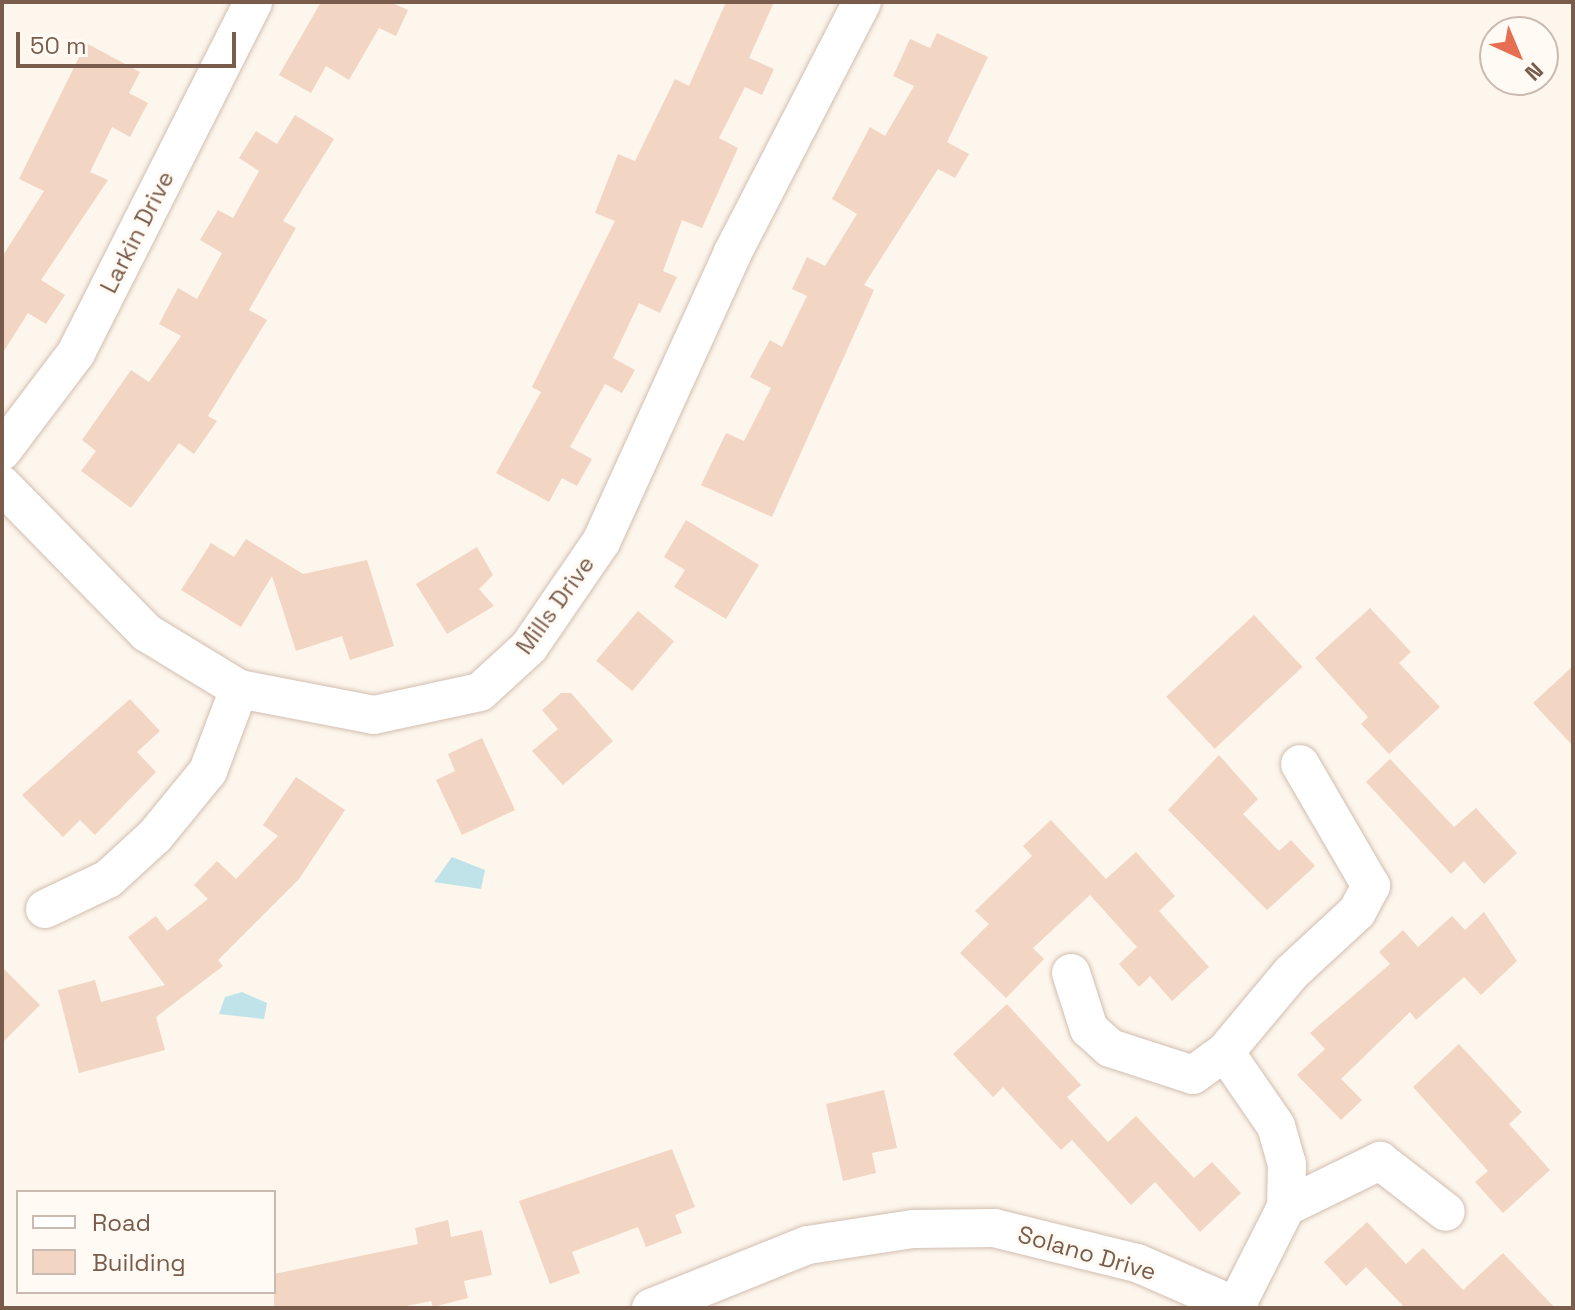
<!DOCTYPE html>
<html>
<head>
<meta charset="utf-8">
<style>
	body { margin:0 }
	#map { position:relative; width:1575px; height:1310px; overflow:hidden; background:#fdf6ec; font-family:"Space Grotesk",sans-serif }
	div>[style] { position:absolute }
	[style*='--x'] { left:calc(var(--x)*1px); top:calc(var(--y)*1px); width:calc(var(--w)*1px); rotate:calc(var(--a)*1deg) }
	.water>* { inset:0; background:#bfe3e8 }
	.building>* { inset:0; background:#f3d5c3; transform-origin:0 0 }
	.roads { filter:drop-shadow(0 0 2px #d1beb0) drop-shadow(0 0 2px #d1beb0) }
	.minor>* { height:38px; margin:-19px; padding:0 19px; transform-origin:19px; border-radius:19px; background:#fff }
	span { translate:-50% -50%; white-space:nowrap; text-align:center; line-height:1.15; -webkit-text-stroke:6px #fffaf3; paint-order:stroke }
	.street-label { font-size:24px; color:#7a5c4d }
	.frame { position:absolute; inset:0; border:4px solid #7a5c4d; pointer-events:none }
	.legend { position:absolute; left:16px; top:1190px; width:260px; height:104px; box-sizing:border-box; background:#fffaf3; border:2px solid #cabbb1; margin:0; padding:10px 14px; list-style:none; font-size:24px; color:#7a5c4d }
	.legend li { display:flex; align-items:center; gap:16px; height:40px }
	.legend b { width:40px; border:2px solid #cabbb1 }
	.north { position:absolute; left:1479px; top:16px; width:80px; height:80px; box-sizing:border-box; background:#fffaf3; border:2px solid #cabbb1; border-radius:50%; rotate:136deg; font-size:22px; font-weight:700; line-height:32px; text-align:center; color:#7a5c4d }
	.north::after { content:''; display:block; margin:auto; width:28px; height:36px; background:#e76f51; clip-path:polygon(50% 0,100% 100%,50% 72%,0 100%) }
	.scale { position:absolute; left:16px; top:32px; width:220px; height:36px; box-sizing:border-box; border:4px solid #7a5c4d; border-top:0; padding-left:10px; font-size:24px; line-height:28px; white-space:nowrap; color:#7a5c4d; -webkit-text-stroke:6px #fffaf3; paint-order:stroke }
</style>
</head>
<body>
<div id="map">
	<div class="water">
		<i style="clip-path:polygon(452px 857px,485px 870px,481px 889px,434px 882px)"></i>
		<i style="clip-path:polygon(242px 992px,267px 1003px,264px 1019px,219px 1014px,225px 997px)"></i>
	</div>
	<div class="building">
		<i style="clip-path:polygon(321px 2px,390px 2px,408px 10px,396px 36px,379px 28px,349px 80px,326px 66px,311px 93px,279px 75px)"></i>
		<i style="clip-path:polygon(726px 2px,774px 2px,749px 58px,774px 69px,762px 95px,745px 87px,719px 138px,738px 148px,702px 228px,682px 220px,663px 271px,677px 277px,660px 313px,639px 303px,613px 358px,635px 370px,622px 393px,605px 384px,570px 447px,592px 459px,577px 486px,562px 478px,549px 502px,496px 473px,541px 392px,532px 387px,615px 221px,595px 213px,618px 154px,635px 161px,675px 79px,689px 86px)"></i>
		<i style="clip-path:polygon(937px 33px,988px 57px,947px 142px,969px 154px,955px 178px,938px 169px,864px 285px,874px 290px,772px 517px,701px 485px,726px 433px,744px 441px,771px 388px,750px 377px,770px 340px,782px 347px,807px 296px,792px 289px,807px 257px,825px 266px,857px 214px,832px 199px,870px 127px,885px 136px,914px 86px,893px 76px,910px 39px,930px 48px)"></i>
		<i style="clip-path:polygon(86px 43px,140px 72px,129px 93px,148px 103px,130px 137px,112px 127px,90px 172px,108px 180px,41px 280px,65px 295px,46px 324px,28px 313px,2px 354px,2px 257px,44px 191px,19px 179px)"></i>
		<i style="clip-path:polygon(295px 115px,334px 139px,283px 221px,296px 228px,249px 310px,267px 320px,208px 416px,217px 421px,194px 454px,179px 443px,131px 508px,81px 471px,96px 451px,82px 440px,131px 370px,149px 382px,181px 336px,159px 324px,178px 288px,197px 299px,222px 253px,200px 240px,218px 210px,233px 218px,259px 171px,239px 158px,256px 131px,277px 144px)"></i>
		<i style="clip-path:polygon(686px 520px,759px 565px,726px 619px,674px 587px,685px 570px,664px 557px)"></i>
		<i style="clip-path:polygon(246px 539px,303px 574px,367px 560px,394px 646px,350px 660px,342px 636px,296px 651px,272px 576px,241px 627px,181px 590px,211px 543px,234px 557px)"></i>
		<i style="clip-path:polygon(477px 547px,493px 575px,479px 589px,494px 606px,447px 634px,416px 584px)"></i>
		<i style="clip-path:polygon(1370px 608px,1411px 652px,1399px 663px,1440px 707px,1389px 754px,1361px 724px,1368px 717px,1315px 658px)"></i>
		<i style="left:638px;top:611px;width:47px;height:65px;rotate:40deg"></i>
		<i style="left:1254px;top:615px;width:71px;height:120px;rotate:47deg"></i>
		<i style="clip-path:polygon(1573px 666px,1573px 746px,1533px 703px)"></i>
		<i style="clip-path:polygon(561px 693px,571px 693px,613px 741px,563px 785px,532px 751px,558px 729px,542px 710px)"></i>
		<i style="clip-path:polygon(130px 699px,160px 731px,137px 752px,156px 772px,95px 835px,80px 820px,63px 837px,22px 795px)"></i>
		<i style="clip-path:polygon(482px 738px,515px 810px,462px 835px,436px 780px,455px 771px,448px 754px)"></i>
		<i style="clip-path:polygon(1219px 755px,1258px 799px,1243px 814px,1279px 851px,1291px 840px,1315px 866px,1267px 910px,1168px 810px)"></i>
		<i style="clip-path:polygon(1390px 759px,1454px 827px,1476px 808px,1517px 853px,1484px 884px,1464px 861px,1451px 874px,1366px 782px)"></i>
		<i style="clip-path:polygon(296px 777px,345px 810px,299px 879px,218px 960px,223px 966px,156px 1017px,165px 1050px,79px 1073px,58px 990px,95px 980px,101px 1002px,165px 985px,128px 937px,156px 916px,167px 931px,208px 899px,194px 885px,217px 861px,236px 879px,278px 836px,263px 825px)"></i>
		<i style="clip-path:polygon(1051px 820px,1106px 879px,1136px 852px,1175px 896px,1159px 911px,1209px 967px,1172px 1001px,1150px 976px,1139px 987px,1119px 964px,1137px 947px,1090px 895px,1033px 948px,1044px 959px,1006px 998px,960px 953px,989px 924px,975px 911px,1032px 856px,1023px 846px)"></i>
		<i style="clip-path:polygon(1484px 912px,1517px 961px,1481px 995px,1464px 977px,1416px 1020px,1410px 1012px,1341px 1079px,1362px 1100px,1341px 1120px,1297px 1075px,1325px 1049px,1310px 1033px,1390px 964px,1379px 952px,1403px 930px,1418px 947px,1452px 916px,1465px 930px)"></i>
		<i style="clip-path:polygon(2px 967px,40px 1005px,2px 1043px)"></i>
		<i style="clip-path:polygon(1007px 1004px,1081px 1085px,1067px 1097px,1108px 1142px,1136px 1116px,1194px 1178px,1212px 1162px,1241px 1193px,1200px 1232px,1155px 1182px,1131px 1205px,1072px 1140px,1061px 1150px,1003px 1087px,993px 1097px,953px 1054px)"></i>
		<i style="clip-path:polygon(1459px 1044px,1522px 1112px,1509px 1124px,1550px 1170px,1503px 1213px,1475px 1182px,1488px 1171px,1413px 1087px)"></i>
		<i style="clip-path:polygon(884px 1090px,897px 1148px,872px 1153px,876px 1173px,843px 1181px,826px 1104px)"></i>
		<i style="clip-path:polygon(672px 1149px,695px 1207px,675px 1215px,682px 1233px,646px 1247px,638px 1227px,572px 1252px,580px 1273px,550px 1284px,519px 1201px)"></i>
		<i style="clip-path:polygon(448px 1220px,451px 1237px,482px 1230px,492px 1275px,464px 1281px,468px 1298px,433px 1307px,431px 1301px,397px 1308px,274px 1308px,274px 1274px,418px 1244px,415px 1228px)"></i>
		<i style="clip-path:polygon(1367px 1222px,1406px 1264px,1423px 1248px,1463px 1290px,1503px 1253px,1555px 1308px,1405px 1308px,1366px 1267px,1346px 1286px,1324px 1262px)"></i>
	</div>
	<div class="roads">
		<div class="minor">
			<i style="--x:2;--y:451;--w:123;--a:-52.9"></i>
			<i style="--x:76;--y:353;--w:393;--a:-63.2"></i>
			<i style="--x:2;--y:485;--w:207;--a:45.6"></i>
			<i style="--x:147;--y:633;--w:108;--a:31.3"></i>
			<i style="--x:239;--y:689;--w:137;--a:10.9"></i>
			<i style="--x:374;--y:715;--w:108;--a:-12.2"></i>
			<i style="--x:480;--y:692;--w:67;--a:-42.6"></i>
			<i style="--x:529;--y:647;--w:127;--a:-55.6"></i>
			<i style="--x:601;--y:542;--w:319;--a:-65.5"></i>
			<i style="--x:733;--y:252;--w:281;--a:-62.7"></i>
			<i style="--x:45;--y:909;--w:70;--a:-25.5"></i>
			<i style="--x:108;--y:879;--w:64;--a:-42.5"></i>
			<i style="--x:155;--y:836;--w:84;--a:-50.8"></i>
			<i style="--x:208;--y:771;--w:88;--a:-69.3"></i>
			<i style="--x:1071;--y:973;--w:59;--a:72.2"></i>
			<i style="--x:1089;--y:1029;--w:28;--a:42"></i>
			<i style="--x:1110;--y:1048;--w:87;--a:18"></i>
			<i style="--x:1193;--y:1075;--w:39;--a:-36"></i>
			<i style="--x:1225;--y:1052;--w:104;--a:-50.1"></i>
			<i style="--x:1292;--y:972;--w:88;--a:-42.7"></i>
			<i style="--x:1357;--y:912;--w:30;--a:-62"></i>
			<i style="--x:1371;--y:886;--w:141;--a:-120.2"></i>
			<i style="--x:1225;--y:1052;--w:90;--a:55.4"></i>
			<i style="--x:1276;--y:1126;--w:40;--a:74"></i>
			<i style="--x:1287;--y:1164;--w:43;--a:91.3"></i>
			<i style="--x:1286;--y:1207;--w:111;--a:116.8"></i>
			<i style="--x:1286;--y:1207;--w:105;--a:-26.1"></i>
			<i style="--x:1380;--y:1161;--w:83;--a:37.7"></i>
			<i style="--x:651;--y:1308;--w:169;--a:-21.9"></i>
			<i style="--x:808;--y:1245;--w:106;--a:-8.7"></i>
			<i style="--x:913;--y:1229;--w:81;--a:-0.7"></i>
			<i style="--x:994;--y:1228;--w:147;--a:13.8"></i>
			<i style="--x:1137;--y:1263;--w:112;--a:23.6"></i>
		</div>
	</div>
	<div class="street-label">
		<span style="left:137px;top:232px;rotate:-63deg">Larkin Drive</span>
		<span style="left:555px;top:605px;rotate:-54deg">Mills Drive</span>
		<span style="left:1087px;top:1253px;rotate:16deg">Solano Drive</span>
	</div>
	<div class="frame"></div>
	<ul class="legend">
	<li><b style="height:10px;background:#fff"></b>Road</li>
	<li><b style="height:22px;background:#f3d5c3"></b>Building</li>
	</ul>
	<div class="north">N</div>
	<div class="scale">50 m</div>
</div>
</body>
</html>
